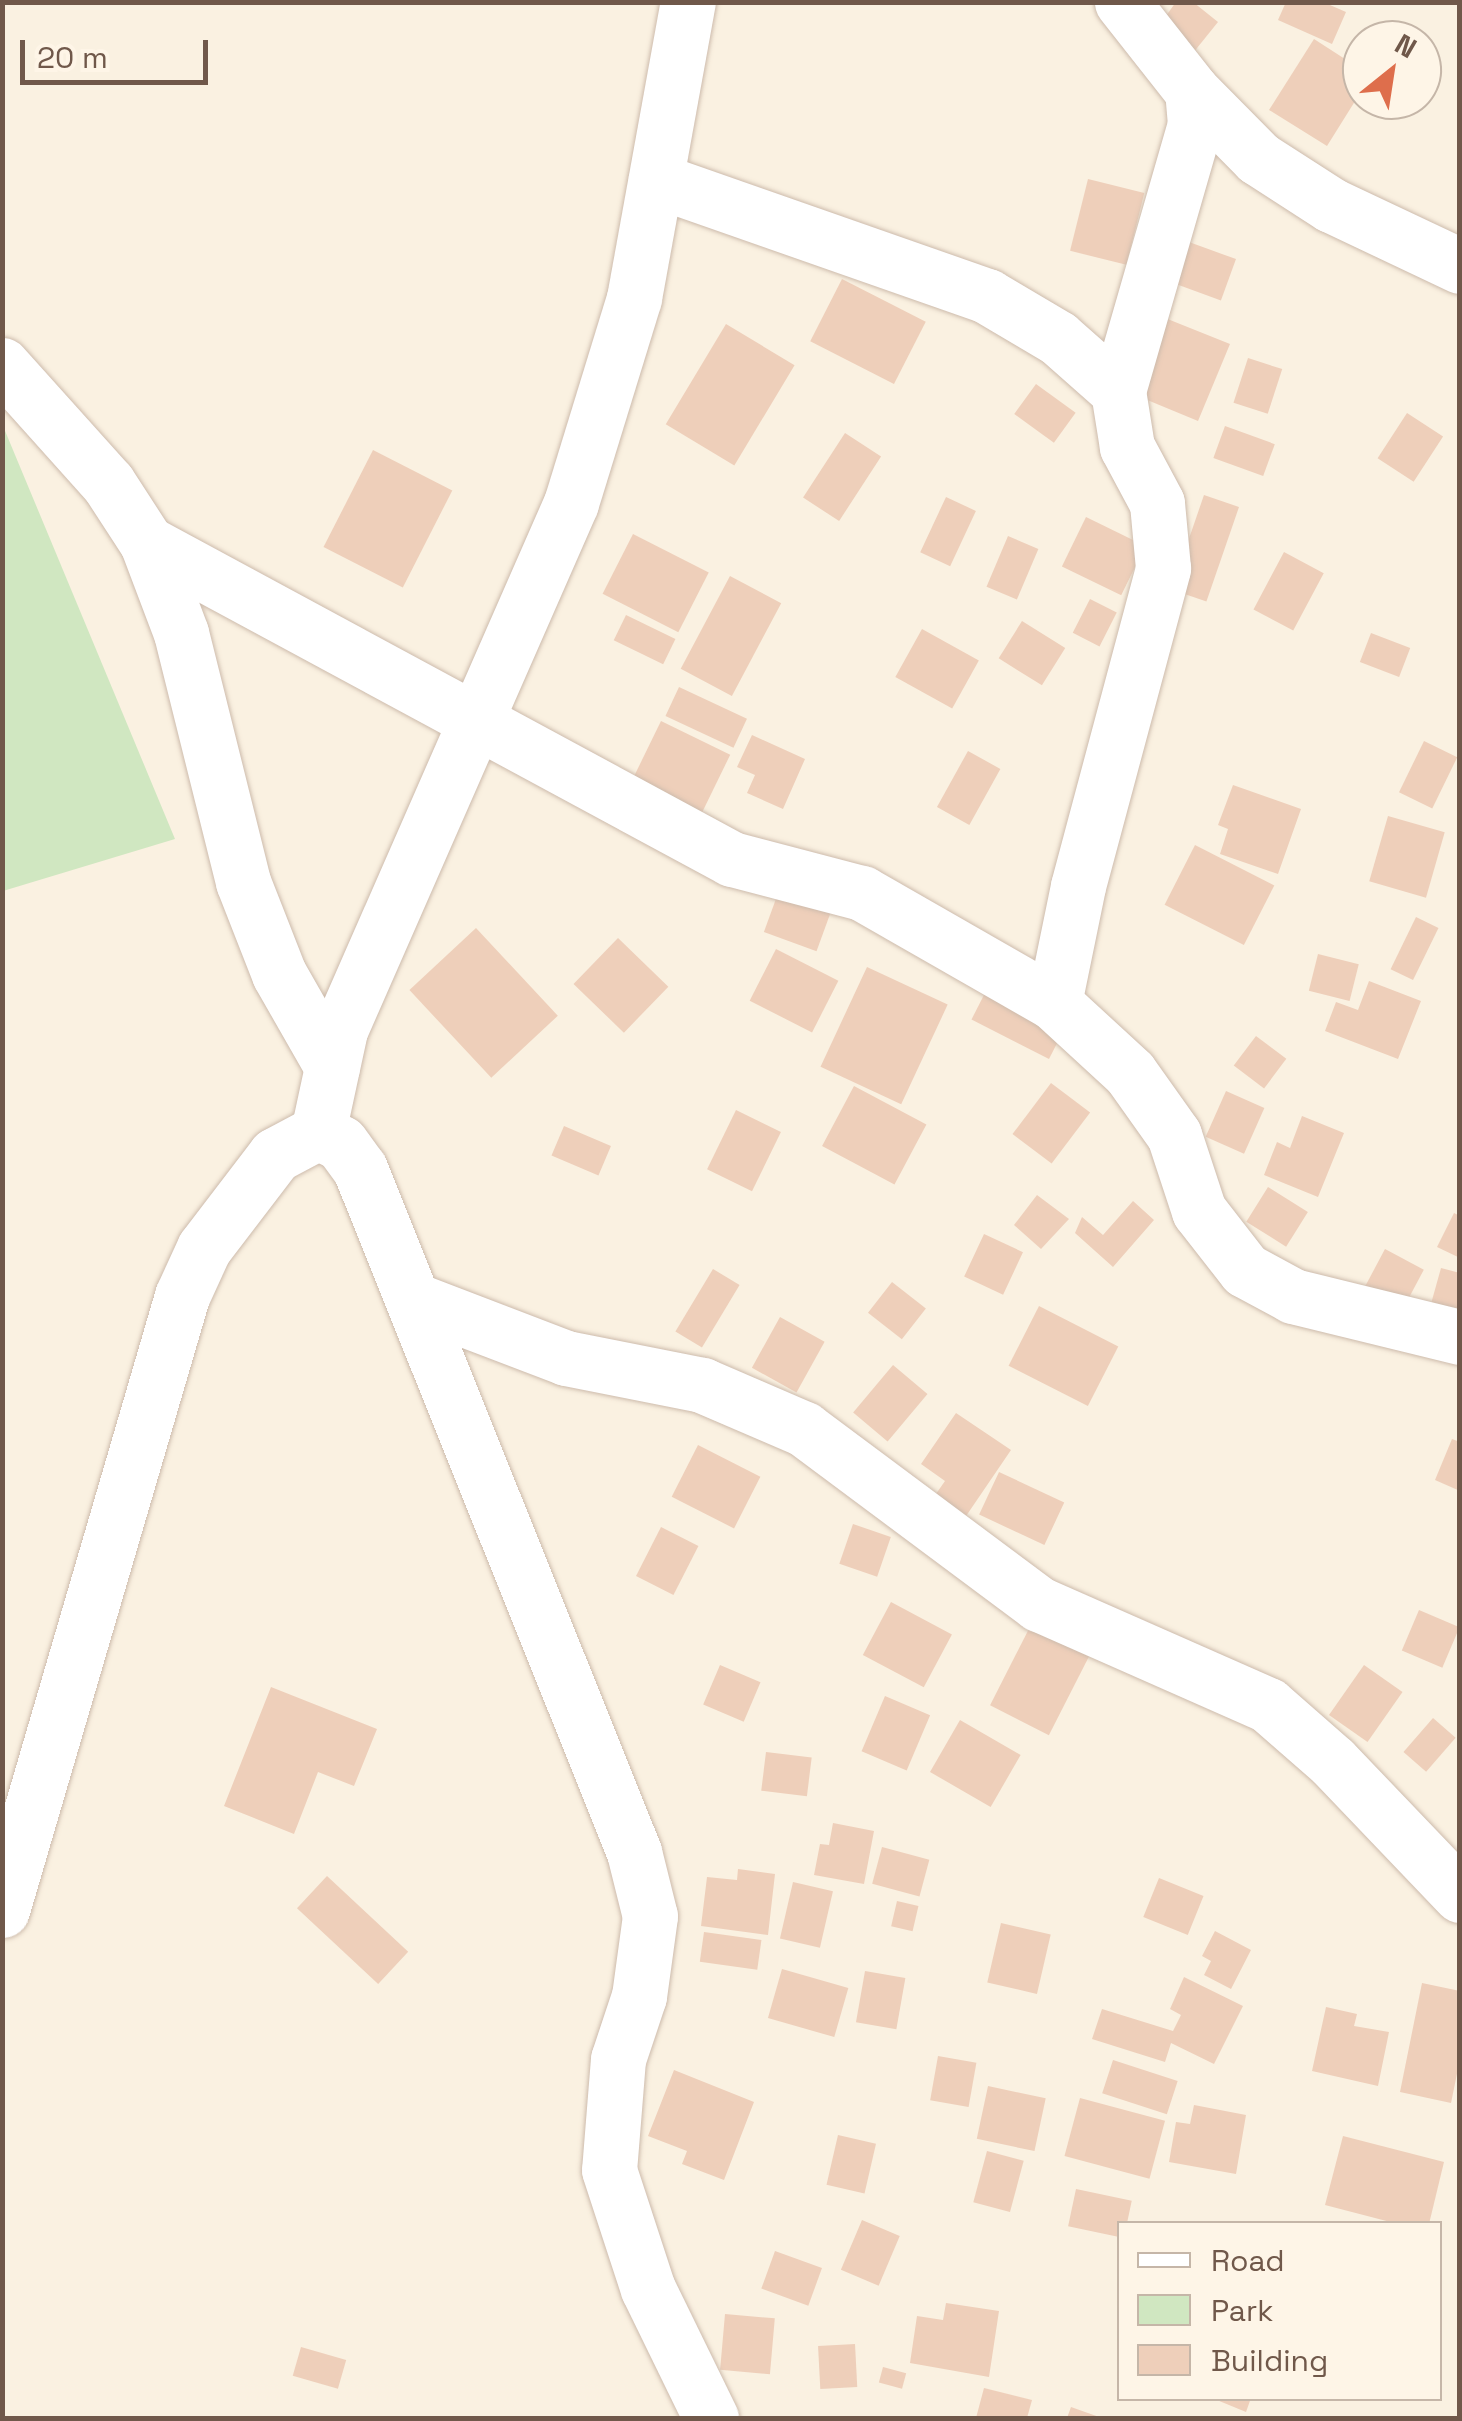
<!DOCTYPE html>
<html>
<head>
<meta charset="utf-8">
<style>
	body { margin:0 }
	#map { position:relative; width:1462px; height:2421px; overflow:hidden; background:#faf1e1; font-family:"Space Grotesk",sans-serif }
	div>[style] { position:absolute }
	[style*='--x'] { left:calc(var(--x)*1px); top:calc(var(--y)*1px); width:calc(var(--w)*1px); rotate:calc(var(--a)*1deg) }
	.green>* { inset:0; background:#d0e7c1 }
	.building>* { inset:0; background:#eecfba; transform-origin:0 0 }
	.roads { filter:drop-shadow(0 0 2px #cdbbac) drop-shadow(0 0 2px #cdbbac) }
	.minor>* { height:55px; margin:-27.5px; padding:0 27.5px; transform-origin:27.5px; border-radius:27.5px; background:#fff }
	span { translate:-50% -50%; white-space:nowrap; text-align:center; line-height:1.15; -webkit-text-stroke:8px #fef5e7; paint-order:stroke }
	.frame { position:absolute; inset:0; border:5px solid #70584a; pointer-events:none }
	.legend { position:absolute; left:1117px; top:2221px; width:325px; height:180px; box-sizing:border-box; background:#fef5e7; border:2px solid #c5b6a8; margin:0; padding:12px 18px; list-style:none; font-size:30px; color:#70584a }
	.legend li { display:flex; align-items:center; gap:20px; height:50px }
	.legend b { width:50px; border:2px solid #c5b6a8 }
	.north { position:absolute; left:1342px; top:20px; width:100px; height:100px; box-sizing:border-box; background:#fef5e7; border:2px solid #c5b6a8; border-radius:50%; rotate:30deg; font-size:28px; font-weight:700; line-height:40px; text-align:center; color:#70584a }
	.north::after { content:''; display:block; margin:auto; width:35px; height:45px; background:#de6e4c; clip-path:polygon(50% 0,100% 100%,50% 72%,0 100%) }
	.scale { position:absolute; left:20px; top:40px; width:188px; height:45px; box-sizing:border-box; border:5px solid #70584a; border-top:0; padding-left:12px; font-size:30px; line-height:35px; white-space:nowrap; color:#70584a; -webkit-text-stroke:8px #fef5e7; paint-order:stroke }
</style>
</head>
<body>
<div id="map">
	<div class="green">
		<i style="clip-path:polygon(3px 426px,175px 839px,3px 891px,2px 891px)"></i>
	</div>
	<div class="building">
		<i style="clip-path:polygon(1176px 2px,1193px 2px,1218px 22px,1193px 53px,1158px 27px)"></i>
		<i style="clip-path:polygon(1286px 2px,1323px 2px,1346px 12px,1332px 44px,1278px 20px)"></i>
		<i style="clip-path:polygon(1314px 39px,1362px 70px,1362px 90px,1327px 146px,1269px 110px)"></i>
		<i style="left:1088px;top:179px;width:58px;height:74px;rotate:14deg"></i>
		<i style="left:1189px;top:242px;width:50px;height:44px;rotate:20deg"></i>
		<i style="left:842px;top:279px;width:94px;height:70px;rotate:27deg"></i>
		<i style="clip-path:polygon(1160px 316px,1230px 344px,1198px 421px,1140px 397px)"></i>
		<i style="left:726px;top:324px;width:80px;height:117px;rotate:31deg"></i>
		<i style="left:1248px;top:358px;width:36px;height:47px;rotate:18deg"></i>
		<i style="left:1036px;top:384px;width:49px;height:37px;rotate:36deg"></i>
		<i style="left:1407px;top:413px;width:43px;height:54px;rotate:33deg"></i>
		<i style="left:1225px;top:426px;width:53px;height:34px;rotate:20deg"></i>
		<i style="left:845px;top:433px;width:43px;height:77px;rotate:33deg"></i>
		<i style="left:373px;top:450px;width:89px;height:109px;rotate:27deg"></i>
		<i style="left:1204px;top:495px;width:37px;height:100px;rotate:19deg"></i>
		<i style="left:946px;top:497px;width:33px;height:61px;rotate:25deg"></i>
		<i style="left:1086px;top:517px;width:66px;height:55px;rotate:26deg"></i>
		<i style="left:633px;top:534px;width:85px;height:67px;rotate:27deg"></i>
		<i style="left:1008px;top:536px;width:33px;height:55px;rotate:23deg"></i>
		<i style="left:1284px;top:552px;width:45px;height:65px;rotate:28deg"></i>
		<i style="left:730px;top:576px;width:58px;height:105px;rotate:28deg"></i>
		<i style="left:1090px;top:599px;width:30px;height:38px;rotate:27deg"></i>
		<i style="left:626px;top:615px;width:55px;height:28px;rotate:26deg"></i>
		<i style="left:1022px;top:621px;width:51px;height:44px;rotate:32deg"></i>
		<i style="left:922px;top:629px;width:65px;height:55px;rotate:29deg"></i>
		<i style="left:1371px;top:633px;width:42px;height:31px;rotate:21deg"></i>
		<i style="left:679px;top:687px;width:75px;height:32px;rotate:25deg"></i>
		<i style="left:661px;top:721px;width:77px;height:72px;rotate:26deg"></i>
		<i style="clip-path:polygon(752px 735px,805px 759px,783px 809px,747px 793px,755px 775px,737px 767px)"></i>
		<i style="left:1424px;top:741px;width:37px;height:57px;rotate:26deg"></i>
		<i style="left:968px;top:751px;width:37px;height:64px;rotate:29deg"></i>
		<i style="clip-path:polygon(1233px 785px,1301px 809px,1278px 874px,1220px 854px,1228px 829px,1218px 825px)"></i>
		<i style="left:1388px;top:816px;width:59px;height:68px;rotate:16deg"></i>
		<i style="left:1195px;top:845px;width:89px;height:67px;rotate:27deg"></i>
		<i style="left:781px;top:885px;width:56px;height:50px;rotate:20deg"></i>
		<i style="left:1416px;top:917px;width:25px;height:58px;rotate:26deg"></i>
		<i style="left:476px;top:928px;width:120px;height:91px;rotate:47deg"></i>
		<i style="left:618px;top:938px;width:70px;height:64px;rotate:44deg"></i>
		<i style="left:776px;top:949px;width:70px;height:58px;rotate:27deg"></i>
		<i style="left:1318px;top:954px;width:42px;height:38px;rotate:14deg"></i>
		<i style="left:867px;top:967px;width:89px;height:110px;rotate:25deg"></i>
		<i style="clip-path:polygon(1369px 981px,1421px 1001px,1398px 1059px,1325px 1031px,1336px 1002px,1358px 1010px)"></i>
		<i style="left:986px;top:991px;width:87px;height:32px;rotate:27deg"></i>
		<i style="left:1256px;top:1036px;width:38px;height:37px;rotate:37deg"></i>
		<i style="left:1051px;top:1083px;width:49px;height:64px;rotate:37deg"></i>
		<i style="left:854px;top:1086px;width:82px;height:68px;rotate:28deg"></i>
		<i style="left:1226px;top:1091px;width:42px;height:50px;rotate:24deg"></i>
		<i style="left:736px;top:1110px;width:50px;height:66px;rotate:26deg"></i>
		<i style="clip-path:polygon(1302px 1116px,1344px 1133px,1318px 1197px,1264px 1175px,1277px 1142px,1290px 1148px)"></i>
		<i style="left:564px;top:1126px;width:51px;height:32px;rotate:23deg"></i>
		<i style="left:1268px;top:1187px;width:47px;height:41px;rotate:32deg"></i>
		<i style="clip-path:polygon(1037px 1195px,1069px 1219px,1041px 1249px,1014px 1225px)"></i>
		<i style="clip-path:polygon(1133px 1201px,1154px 1220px,1113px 1267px,1075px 1233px,1082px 1217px,1103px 1235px)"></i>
		<i style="clip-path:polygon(1454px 1213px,1460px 1216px,1460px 1258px,1437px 1247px)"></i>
		<i style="left:984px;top:1234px;width:43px;height:47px;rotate:25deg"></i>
		<i style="left:1385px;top:1249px;width:44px;height:45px;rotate:28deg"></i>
		<i style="clip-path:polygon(1441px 1268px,1460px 1273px,1460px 1320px,1429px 1311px)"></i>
		<i style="left:713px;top:1269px;width:31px;height:73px;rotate:31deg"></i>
		<i style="left:892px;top:1282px;width:43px;height:39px;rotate:38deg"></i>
		<i style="left:1039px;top:1306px;width:89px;height:67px;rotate:27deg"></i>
		<i style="left:780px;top:1317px;width:51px;height:58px;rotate:29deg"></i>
		<i style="left:893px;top:1365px;width:45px;height:62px;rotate:40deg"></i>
		<i style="clip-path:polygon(956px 1413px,1011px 1450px,962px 1522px,931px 1501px,945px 1481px,921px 1464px)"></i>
		<i style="clip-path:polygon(1452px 1439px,1460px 1442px,1460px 1491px,1435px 1480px)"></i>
		<i style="left:698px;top:1445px;width:70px;height:58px;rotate:27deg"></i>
		<i style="left:999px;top:1472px;width:72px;height:47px;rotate:25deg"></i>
		<i style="left:853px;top:1524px;width:40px;height:42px;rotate:19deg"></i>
		<i style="left:661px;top:1527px;width:42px;height:55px;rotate:27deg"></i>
		<i style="left:891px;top:1602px;width:69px;height:60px;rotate:28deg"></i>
		<i style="left:1419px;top:1610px;width:44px;height:44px;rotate:23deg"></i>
		<i style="left:1035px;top:1617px;width:66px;height:99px;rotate:27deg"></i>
		<i style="left:720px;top:1665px;width:44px;height:43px;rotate:23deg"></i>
		<i style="left:1364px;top:1665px;width:47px;height:61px;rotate:35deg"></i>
		<i style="clip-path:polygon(271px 1687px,377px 1729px,354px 1786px,318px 1772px,294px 1834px,224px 1806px)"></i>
		<i style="left:885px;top:1696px;width:49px;height:60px;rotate:23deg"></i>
		<i style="left:1433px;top:1718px;width:30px;height:45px;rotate:41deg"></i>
		<i style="left:960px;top:1720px;width:70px;height:60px;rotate:30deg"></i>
		<i style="left:766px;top:1752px;width:46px;height:39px;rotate:7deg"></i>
		<i style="clip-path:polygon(833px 1823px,874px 1831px,864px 1884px,814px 1875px,820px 1844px,829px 1845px)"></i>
		<i style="left:882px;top:1847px;width:49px;height:38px;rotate:15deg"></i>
		<i style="clip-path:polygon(738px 1869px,775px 1874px,768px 1935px,701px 1926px,707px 1877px,737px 1880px)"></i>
		<i style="left:327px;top:1876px;width:111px;height:44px;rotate:43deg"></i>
		<i style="left:1159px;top:1878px;width:48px;height:42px;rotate:22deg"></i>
		<i style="left:793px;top:1882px;width:41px;height:58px;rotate:13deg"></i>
		<i style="left:897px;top:1901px;width:22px;height:26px;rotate:13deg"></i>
		<i style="left:1001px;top:1923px;width:51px;height:61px;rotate:13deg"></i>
		<i style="clip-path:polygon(1215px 1931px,1251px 1950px,1231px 1989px,1204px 1975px,1211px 1961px,1202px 1956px)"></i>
		<i style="left:704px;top:1932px;width:58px;height:30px;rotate:8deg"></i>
		<i style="left:782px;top:1969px;width:69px;height:51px;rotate:16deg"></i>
		<i style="left:865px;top:1971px;width:41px;height:52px;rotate:10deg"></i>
		<i style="clip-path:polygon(1184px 1977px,1243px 2006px,1214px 2064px,1171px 2043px,1165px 2062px,1092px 2039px,1102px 2009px,1173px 2031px,1181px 2015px,1170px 2009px)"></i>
		<i style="clip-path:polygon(1422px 1983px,1460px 1991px,1460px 2059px,1451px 2103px,1400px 2092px)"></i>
		<i style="clip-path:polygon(1326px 2007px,1357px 2014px,1354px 2026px,1389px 2032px,1378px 2086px,1312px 2071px)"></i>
		<i style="left:938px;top:2056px;width:39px;height:45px;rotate:10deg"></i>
		<i style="left:1113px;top:2060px;width:68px;height:35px;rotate:18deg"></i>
		<i style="clip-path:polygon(674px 2070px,754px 2102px,724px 2180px,682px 2164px,687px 2151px,648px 2136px)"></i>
		<i style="left:988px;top:2086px;width:59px;height:54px;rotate:12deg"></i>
		<i style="left:1080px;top:2098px;width:88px;height:60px;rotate:15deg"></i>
		<i style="clip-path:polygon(1194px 2105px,1246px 2115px,1236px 2174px,1169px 2162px,1176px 2122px,1190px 2124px)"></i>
		<i style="left:838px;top:2135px;width:39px;height:51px;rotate:13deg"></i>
		<i style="clip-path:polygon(1343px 2136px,1444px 2162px,1429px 2224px,1398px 2224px,1325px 2205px)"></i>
		<i style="left:987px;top:2151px;width:38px;height:53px;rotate:15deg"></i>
		<i style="left:1076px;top:2189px;width:57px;height:38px;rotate:12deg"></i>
		<i style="left:862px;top:2220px;width:41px;height:54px;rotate:23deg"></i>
		<i style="left:775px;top:2251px;width:50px;height:40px;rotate:20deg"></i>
		<i style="clip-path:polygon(946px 2303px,999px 2311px,989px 2377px,910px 2363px,917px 2316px,943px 2320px)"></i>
		<i style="left:725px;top:2314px;width:50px;height:56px;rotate:5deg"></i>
		<i style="left:855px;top:2344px;width:43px;height:37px;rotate:87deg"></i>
		<i style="left:301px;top:2347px;width:47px;height:30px;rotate:16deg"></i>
		<i style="left:883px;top:2367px;width:24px;height:16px;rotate:15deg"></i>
		<i style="clip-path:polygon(984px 2388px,1032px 2400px,1027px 2418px,976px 2418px)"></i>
		<i style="clip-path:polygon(1212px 2398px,1251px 2398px,1246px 2412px)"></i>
		<i style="clip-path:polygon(1071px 2407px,1102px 2418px,1067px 2418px)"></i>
	</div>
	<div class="roads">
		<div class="minor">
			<i style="--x:1122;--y:2;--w:113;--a:51.8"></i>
			<i style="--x:1192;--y:91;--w:94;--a:45.4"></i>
			<i style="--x:1258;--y:158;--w:87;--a:32.8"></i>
			<i style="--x:1331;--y:205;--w:143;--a:25.3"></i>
			<i style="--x:656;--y:180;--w:351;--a:19.3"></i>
			<i style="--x:987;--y:296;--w:82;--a:30.6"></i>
			<i style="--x:1058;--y:338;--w:80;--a:41.5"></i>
			<i style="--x:2;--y:365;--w:159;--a:48.1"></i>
			<i style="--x:108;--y:483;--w:72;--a:57"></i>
			<i style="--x:147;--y:543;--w:96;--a:69.3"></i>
			<i style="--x:181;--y:633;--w:257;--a:76"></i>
			<i style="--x:243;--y:882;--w:99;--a:68.6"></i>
			<i style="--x:279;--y:974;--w:107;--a:60.3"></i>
			<i style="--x:147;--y:543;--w:665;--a:28.38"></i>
			<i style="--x:732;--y:859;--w:134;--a:14.7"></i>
			<i style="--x:862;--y:893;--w:221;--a:29.8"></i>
			<i style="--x:1054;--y:1003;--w:103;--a:42.6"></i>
			<i style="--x:1130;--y:1073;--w:76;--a:54.6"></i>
			<i style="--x:1174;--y:1135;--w:80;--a:71.8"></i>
			<i style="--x:1199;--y:1211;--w:75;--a:52.1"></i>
			<i style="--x:1245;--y:1270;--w:55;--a:28.4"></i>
			<i style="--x:1293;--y:1296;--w:172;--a:13.8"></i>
			<i style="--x:1054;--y:1003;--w:119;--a:-78.4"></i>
			<i style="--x:1078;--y:886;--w:329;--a:-75"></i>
			<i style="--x:1163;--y:568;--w:65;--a:-95.3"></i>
			<i style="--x:1157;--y:503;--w:64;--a:-118.2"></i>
			<i style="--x:1127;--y:447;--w:57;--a:-99.1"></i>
			<i style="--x:1118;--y:391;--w:278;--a:-73.9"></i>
			<i style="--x:1195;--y:124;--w:33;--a:-95"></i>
			<i style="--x:318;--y:1132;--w:104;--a:-77.8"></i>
			<i style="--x:340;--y:1030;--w:575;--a:-66.33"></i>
			<i style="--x:571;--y:503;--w:214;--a:-72.9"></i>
			<i style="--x:634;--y:298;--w:301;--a:-79.7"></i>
			<i style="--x:417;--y:1301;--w:160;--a:20.9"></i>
			<i style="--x:566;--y:1358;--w:139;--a:11.2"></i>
			<i style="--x:702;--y:1385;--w:111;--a:23.3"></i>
			<i style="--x:804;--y:1429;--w:293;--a:36.7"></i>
			<i style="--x:1039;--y:1604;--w:250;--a:23.8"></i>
			<i style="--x:1268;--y:1705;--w:86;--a:41.2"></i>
			<i style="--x:1333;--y:1762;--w:184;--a:46.3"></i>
			<i style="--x:2;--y:1910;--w:640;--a:-73.66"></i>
			<i style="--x:182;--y:1296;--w:53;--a:-65.4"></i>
			<i style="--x:204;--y:1248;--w:117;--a:-52.6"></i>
			<i style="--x:275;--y:1155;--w:49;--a:-28.1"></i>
			<i style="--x:318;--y:1132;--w:25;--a:26"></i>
			<i style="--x:341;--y:1143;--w:32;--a:54"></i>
			<i style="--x:360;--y:1169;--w:736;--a:68.14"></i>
			<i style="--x:634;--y:1852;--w:66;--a:76"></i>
			<i style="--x:650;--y:1916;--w:81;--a:97.8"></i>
			<i style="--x:639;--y:1996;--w:66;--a:108.4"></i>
			<i style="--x:618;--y:2059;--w:111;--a:94.6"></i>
			<i style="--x:609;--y:2170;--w:125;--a:71.9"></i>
			<i style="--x:648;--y:2289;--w:144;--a:64"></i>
		</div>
	</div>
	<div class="frame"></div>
	<ul class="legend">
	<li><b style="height:12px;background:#fff"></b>Road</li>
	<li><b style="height:28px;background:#d0e7c1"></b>Park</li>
	<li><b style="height:28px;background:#eecfba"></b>Building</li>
	</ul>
	<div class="north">N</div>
	<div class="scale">20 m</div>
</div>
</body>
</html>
